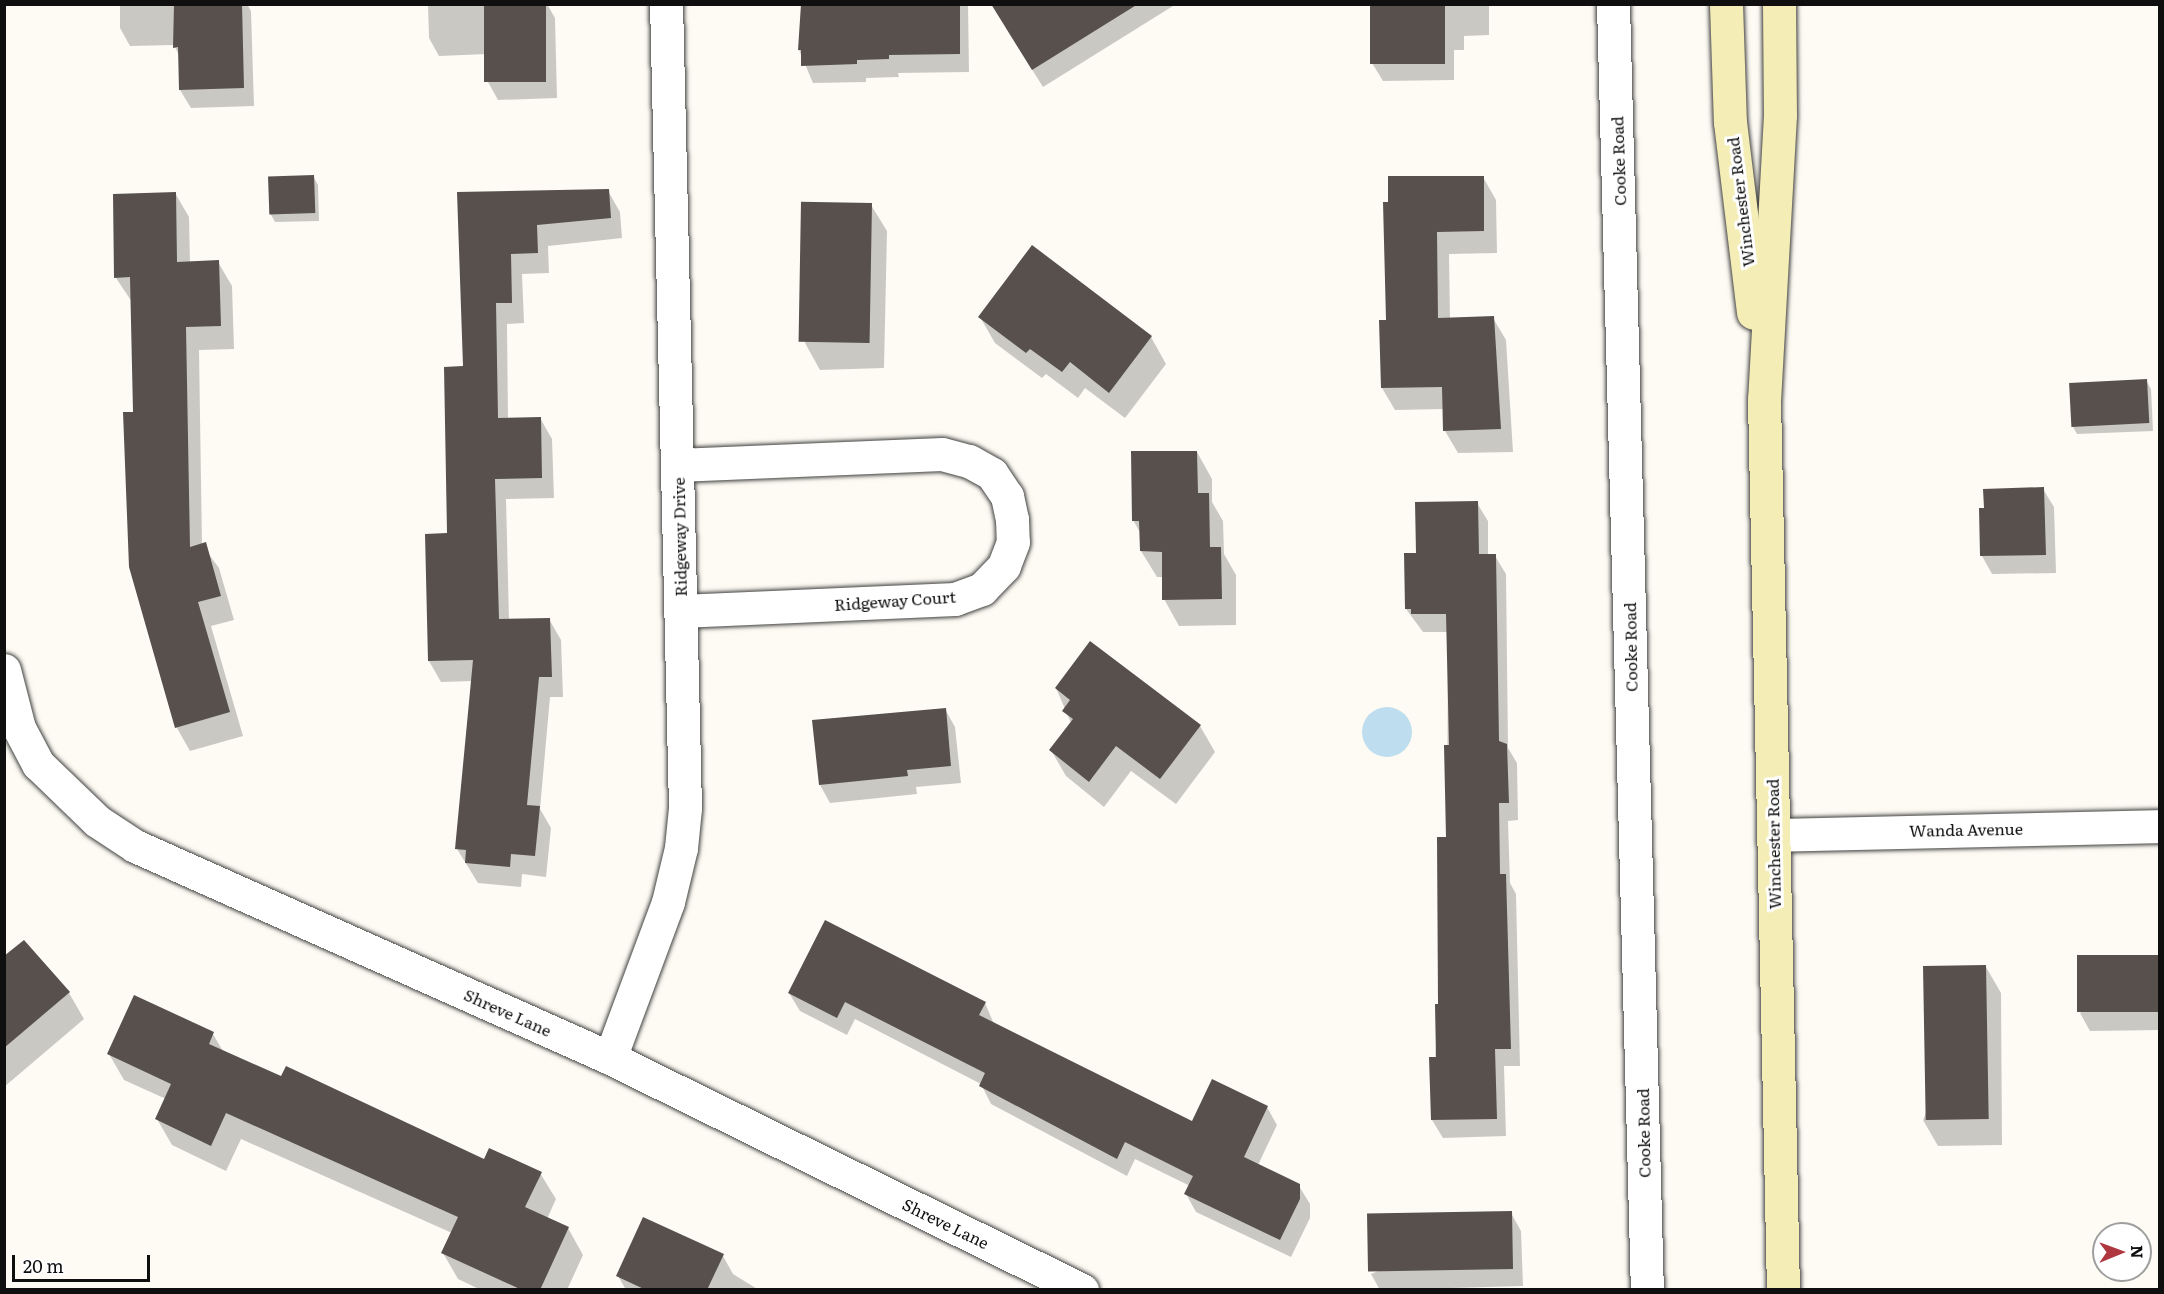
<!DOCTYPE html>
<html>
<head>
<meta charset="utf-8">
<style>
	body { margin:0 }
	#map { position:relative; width:2164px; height:1294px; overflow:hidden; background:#fdfbf3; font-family:Literata,serif }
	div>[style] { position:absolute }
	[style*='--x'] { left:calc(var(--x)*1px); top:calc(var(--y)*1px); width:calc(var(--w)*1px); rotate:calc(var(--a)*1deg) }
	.water>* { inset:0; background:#bedeef }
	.round { border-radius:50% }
	.shadow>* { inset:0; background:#0003 }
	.building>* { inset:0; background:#57504d; transform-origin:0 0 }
	.roads { filter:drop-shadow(0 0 2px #424242) drop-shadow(0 0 2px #424242) }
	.minor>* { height:33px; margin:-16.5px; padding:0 16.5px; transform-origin:16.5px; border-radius:16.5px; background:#fff }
	.secondary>* { height:33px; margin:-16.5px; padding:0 16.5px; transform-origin:16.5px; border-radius:16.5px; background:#f5edb6 }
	span { translate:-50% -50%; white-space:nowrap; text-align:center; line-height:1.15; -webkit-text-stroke:6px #fff; paint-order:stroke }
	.street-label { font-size:16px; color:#0f0f0f }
	.frame { position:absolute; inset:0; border:6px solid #0f0f0f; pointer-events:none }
	.north { position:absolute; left:2092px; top:1222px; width:60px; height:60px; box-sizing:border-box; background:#fff; border:2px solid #9f9f9f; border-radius:50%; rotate:89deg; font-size:16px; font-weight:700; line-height:24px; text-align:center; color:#0f0f0f }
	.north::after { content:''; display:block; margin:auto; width:21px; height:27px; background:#af3840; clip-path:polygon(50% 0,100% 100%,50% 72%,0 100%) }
	.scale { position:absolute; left:12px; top:1255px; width:138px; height:27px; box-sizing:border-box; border:3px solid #0f0f0f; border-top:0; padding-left:8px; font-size:18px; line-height:21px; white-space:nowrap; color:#0f0f0f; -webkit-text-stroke:4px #fff; paint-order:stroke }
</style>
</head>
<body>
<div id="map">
	<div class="water">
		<i class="round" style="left:1362px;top:707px;width:50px;height:50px"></i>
	</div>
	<div class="shadow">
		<i style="clip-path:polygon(120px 4px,247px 4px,251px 11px,254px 106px,191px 108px,180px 90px,180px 57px,174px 45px,130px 46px,120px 28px)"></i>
		<i style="clip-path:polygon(428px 4px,547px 4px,555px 18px,557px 98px,498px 100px,488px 82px,487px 54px,439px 56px,429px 38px)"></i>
		<i style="clip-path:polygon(802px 4px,968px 4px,969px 72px,898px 73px,899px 77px,866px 78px,866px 82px,813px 83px,799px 50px)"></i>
		<i style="clip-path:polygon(1005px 4px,1172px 4px,1173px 6px,1043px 87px,1006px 28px)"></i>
		<i style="clip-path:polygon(1371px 4px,1489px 4px,1489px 35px,1464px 36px,1464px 50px,1454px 50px,1454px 80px,1383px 81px,1372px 63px)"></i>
		<i style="clip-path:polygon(313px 176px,318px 185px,319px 221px,275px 222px,270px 213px)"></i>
		<i style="clip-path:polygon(1483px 177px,1496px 200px,1497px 253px,1449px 254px,1450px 319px,1493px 318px,1506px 340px,1513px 452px,1458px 453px,1445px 431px,1444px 409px,1395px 410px,1382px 388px,1388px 321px,1384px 203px)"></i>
		<i style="clip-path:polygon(608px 191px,620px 212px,622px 238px,548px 246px,549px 273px,522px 274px,524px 323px,507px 324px,508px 419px,540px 418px,552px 439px,554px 498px,506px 499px,509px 620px,549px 619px,561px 640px,563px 697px,550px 697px,540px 809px,551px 828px,546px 877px,522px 874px,521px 887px,478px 883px,457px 849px,473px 681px,441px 682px,429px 661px,448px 535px,465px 367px,459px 193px)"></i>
		<i style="clip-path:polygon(175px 193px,189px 217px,190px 263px,218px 262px,232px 286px,234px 349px,199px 350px,202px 545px,219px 568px,234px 620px,211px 626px,243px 736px,190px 751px,177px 728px,130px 567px,134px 413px,132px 302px,116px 278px)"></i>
		<i style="clip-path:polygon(871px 205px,887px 231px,884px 368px,820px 370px,805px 343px)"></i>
		<i style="clip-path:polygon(1033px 247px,1151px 337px,1166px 364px,1125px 418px,1085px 388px,1078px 398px,1046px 374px,1042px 378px,995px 343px,980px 317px)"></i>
		<i style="clip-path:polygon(2146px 380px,2151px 389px,2153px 431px,2077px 434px,2072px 425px)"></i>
		<i style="clip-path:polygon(1197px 452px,1212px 479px,1212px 502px,1223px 521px,1224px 554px,1236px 575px,1236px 625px,1179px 626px,1164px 599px,1164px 577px,1157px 577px,1141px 551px,1141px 534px,1133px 520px)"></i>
		<i style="clip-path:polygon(2043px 489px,2054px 507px,2056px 573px,1992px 574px,1982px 556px,1985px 509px)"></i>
		<i style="clip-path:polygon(1477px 503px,1488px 521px,1488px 556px,1495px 556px,1506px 574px,1508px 748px,1517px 763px,1518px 820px,1508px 821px,1510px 883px,1516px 894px,1520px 1066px,1504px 1066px,1506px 1136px,1443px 1138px,1432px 1120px,1447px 838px,1448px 632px,1423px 632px,1406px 609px,1418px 554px)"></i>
		<i style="clip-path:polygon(1090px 644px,1200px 726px,1215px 752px,1176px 804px,1131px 771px,1104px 807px,1066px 776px,1051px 750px,1071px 723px,1056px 688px)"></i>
		<i style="clip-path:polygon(945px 709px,955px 727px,961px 783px,916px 787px,917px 794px,830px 803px,820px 785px)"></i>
		<i style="clip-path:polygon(23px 942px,69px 993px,84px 1019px,4px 1087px,4px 958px)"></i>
		<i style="clip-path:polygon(2160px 957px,2160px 1030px,2090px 1031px,2080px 1013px)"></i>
		<i style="clip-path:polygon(1986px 967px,2001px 993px,2002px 1145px,1938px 1146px,1923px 1120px)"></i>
		<i style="clip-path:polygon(789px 993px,985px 1003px,994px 1024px,1193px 1123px,1267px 1107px,1277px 1125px,1258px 1165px,1299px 1186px,1310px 1204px,1310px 1218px,1291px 1257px,1196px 1212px,1186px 1194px,1190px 1186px,1135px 1159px,1127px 1176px,991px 1104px,981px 1084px,855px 1019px,847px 1035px,800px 1011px)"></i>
		<i style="clip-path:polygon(135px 997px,213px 1034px,224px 1053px,485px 1161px,540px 1173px,556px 1199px,547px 1219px,568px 1228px,583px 1255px,567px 1290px,481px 1290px,458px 1279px,443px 1253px,452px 1233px,241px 1139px,226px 1171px,172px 1145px,157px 1119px,166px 1099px,124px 1080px,109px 1054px)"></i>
		<i style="clip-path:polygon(1511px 1213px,1521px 1231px,1523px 1286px,1380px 1290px,1371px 1274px)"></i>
		<i style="clip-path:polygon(723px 1256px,733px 1274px,759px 1290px,626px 1290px,618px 1276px)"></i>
	</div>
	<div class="building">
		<i style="clip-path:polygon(174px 4px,242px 4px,244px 88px,179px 90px,178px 47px,173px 48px)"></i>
		<i style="left:484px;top:4px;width:62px;height:78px"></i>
		<i style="clip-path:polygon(801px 4px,960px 4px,960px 54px,889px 55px,889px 59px,857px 60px,857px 64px,801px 66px,801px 50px,798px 50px)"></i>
		<i style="clip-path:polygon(991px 4px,1138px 4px,1032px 70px)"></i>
		<i style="left:1370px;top:4px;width:75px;height:60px"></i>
		<i style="left:314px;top:175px;width:38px;height:46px;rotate:88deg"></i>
		<i style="clip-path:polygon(1388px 176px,1484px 176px,1484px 231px,1437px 232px,1438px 318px,1494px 316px,1501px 429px,1443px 431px,1442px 387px,1381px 388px,1379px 320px,1386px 320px,1383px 202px,1388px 202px)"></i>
		<i style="clip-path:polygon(609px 189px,611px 218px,537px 225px,538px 253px,511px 254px,512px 303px,496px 303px,498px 418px,541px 417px,542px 478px,495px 479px,499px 619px,550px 618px,552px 677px,539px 677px,527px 805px,540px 806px,535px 856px,511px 854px,510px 867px,465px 863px,466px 850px,455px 849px,473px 660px,428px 661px,425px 534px,447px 533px,444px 367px,463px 366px,457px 192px)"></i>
		<i style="clip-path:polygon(176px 192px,177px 262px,219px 260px,221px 326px,186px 327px,190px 547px,206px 542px,221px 596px,198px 602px,230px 712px,175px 728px,129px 567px,123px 412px,133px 412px,130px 277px,114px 278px,113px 194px)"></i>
		<i style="left:872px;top:203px;width:140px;height:71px;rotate:91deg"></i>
		<i style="clip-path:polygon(1032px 245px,1152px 336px,1109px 393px,1070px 362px,1062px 372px,1030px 349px,1026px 353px,978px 317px)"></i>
		<i style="left:2147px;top:379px;width:44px;height:78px;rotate:87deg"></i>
		<i style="clip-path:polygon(1131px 451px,1197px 451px,1198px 493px,1209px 493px,1210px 547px,1221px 547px,1222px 599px,1162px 600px,1162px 552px,1140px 551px,1139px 521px,1132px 521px)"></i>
		<i style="clip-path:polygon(2044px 487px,2046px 555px,1980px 556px,1979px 508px,1984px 508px,1983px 489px)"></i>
		<i style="clip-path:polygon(1478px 501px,1479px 554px,1496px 554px,1499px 741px,1507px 744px,1509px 803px,1499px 803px,1500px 874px,1506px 874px,1511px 1049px,1495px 1049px,1497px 1119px,1431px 1120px,1429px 1057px,1436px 1057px,1435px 1004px,1438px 1004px,1437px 837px,1446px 837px,1444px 745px,1449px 745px,1446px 614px,1411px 614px,1411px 609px,1405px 609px,1404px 553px,1416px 553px,1415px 502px)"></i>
		<i style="clip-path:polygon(1090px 641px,1201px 725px,1160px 779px,1116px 746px,1089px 782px,1049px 750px,1073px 719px,1062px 711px,1070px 700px,1055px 688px)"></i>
		<i style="clip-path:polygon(946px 708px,951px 766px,907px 770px,908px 776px,819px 785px,812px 720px)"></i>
		<i style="clip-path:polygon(825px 920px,986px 1002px,979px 1015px,1192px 1121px,1212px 1079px,1268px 1106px,1244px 1157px,1300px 1184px,1300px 1199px,1280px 1240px,1184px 1194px,1193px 1176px,1125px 1142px,1117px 1159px,979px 1086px,985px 1073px,845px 1002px,837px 1018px,788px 993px)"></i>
		<i style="clip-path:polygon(24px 940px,70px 992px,4px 1048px,4px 956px)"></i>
		<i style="left:2160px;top:955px;width:57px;height:83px;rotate:90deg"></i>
		<i style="left:1986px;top:965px;width:154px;height:63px;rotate:89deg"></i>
		<i style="clip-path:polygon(134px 995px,214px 1032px,209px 1044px,281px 1076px,286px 1066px,484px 1159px,489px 1148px,542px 1172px,525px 1207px,569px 1227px,540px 1290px,522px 1290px,441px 1253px,458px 1217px,226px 1113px,211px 1146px,155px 1119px,171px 1084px,107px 1054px)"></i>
		<i style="left:1512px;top:1211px;width:58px;height:145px;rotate:89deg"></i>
		<i style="clip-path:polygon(643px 1217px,724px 1254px,707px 1290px,646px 1290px,616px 1276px)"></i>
	</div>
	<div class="roads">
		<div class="minor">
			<i style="--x:1613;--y:4;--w:1286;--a:88.49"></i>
			<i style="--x:677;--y:465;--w:265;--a:-2.4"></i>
			<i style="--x:942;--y:454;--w:28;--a:15"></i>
			<i style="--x:969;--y:461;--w:26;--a:29"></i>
			<i style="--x:992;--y:474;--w:27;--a:56"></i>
			<i style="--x:1007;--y:496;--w:24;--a:78"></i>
			<i style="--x:1012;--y:519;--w:23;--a:88"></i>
			<i style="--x:1013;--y:542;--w:26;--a:111"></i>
			<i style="--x:1004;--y:566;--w:32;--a:134"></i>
			<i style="--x:982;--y:589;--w:29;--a:160"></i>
			<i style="--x:955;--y:599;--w:275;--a:177.5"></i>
			<i style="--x:4;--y:670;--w:60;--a:75.5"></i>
			<i style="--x:19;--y:728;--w:41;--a:62.2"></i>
			<i style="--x:38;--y:764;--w:82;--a:44"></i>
			<i style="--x:97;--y:821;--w:45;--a:33.3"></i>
			<i style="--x:135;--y:846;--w:520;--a:24.05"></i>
			<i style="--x:610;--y:1058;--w:526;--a:26.18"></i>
			<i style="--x:1773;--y:835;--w:387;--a:-1.3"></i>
			<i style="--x:610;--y:1058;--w:166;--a:-69.6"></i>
			<i style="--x:668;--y:902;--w:56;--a:-76.5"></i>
			<i style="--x:681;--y:848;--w:40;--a:-84.3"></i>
			<i style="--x:685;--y:808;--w:804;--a:-91.35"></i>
		</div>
		<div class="secondary">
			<i style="--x:1726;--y:4;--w:118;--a:88.1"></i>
			<i style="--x:1730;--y:122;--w:192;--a:83.1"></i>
			<i style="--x:1779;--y:4;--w:111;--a:89.5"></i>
			<i style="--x:1780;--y:115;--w:284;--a:93.2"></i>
			<i style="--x:1764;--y:399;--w:891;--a:88.78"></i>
		</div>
	</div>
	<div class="street-label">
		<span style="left:1618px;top:161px;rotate:-92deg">Cooke Road</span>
		<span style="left:1740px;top:202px;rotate:-97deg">Winchester Road</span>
		<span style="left:679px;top:537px;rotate:-91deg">Ridgeway Drive</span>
		<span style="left:895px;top:600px;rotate:-4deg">Ridgeway Court</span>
		<span style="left:1630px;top:647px;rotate:-91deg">Cooke Road</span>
		<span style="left:1966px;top:829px;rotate:-1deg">Wanda Avenue</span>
		<span style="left:1773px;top:844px;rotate:-91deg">Winchester Road</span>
		<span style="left:508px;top:1012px;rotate:24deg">Shreve Lane</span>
		<span style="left:1643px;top:1133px;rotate:-91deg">Cooke Road</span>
		<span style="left:946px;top:1223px;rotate:26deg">Shreve Lane</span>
	</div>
	<div class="frame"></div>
	<div class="north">N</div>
	<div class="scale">20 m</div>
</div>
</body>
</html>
